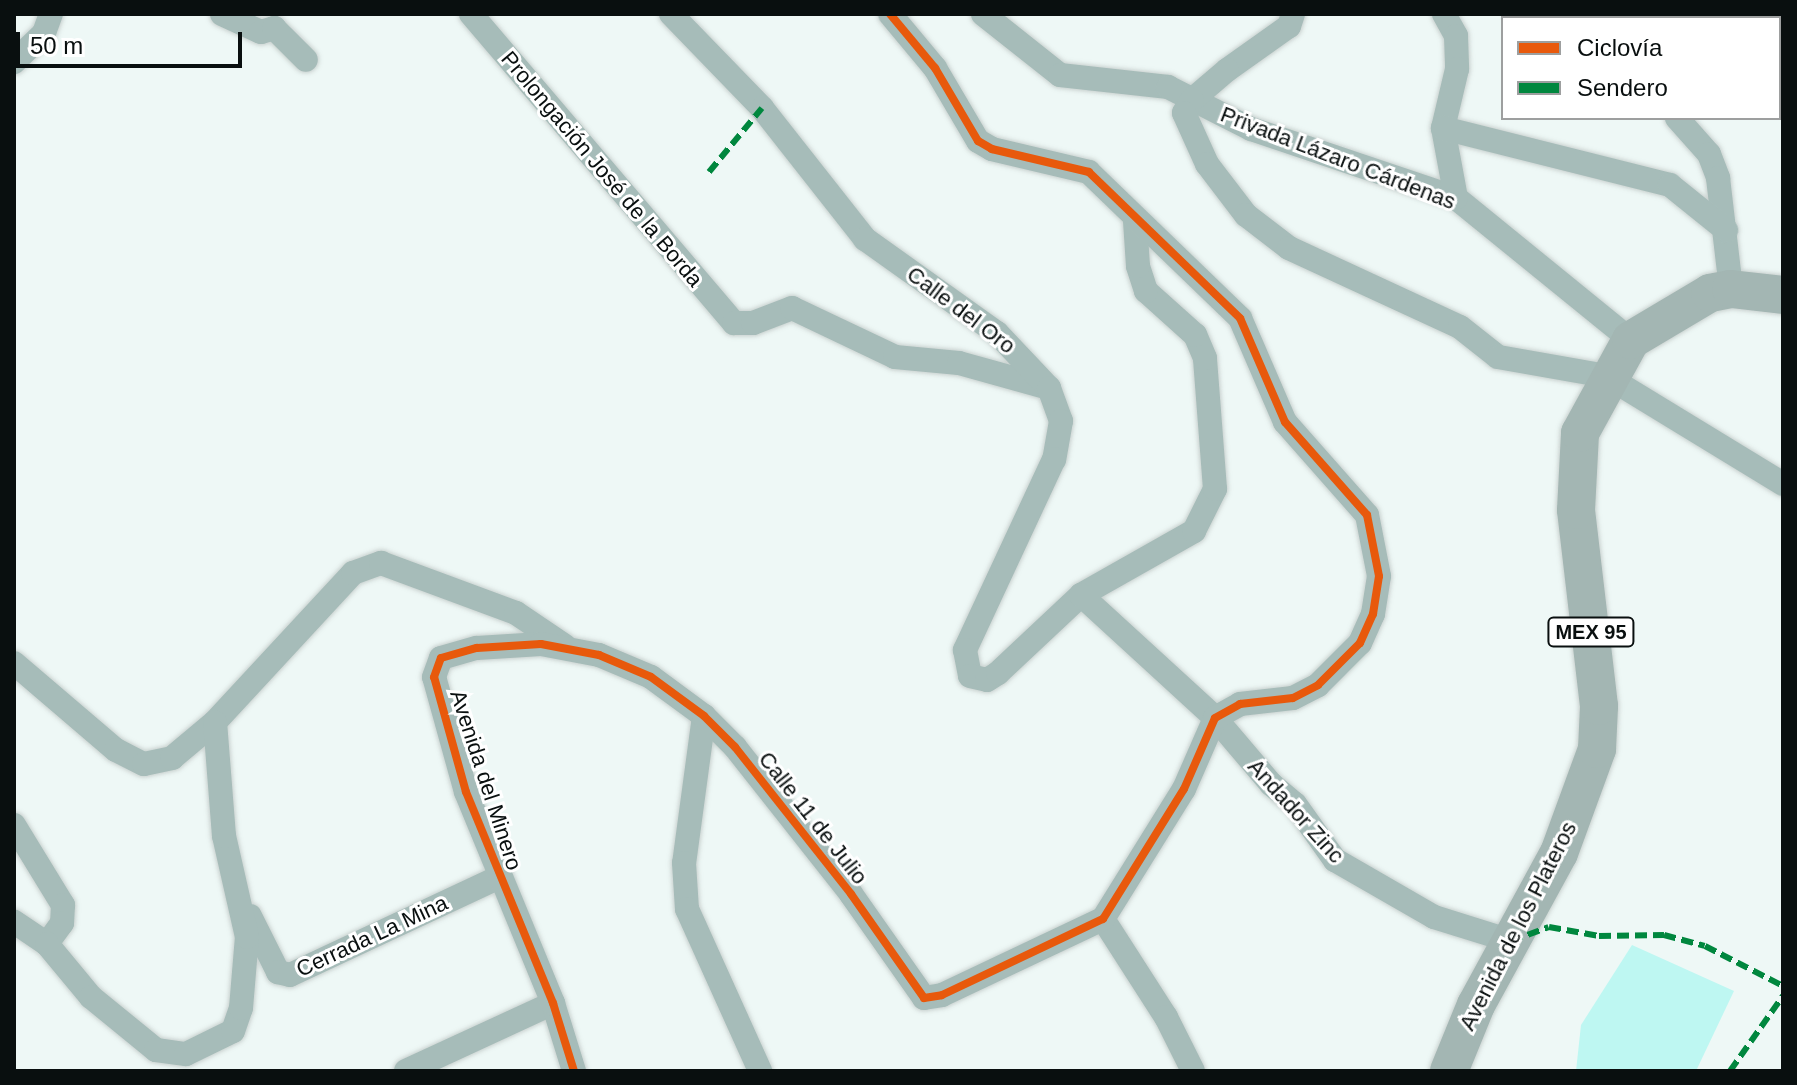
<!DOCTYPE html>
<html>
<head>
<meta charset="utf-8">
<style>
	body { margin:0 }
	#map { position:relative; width:1797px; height:1085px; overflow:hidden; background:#eef8f6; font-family:Helvetica,sans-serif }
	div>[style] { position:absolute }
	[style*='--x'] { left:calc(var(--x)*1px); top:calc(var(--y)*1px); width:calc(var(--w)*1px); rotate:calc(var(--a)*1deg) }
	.green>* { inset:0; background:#bef7f2 }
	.roads { filter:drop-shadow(0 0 2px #cad2d0) drop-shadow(0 0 2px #cad2d0) }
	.street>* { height:24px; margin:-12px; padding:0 12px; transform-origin:12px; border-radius:12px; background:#a6bcb9 }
	.primary>* { height:38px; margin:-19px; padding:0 19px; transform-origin:19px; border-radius:19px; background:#a3b6b3 }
	.quiet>* { height:6px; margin-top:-3px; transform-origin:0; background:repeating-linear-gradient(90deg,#00873e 0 12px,transparent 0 18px) }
	.cycleway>* { height:8px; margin:-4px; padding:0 4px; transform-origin:4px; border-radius:4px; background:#e8590c }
	span { translate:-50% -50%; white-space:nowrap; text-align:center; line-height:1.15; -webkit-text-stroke:6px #fff; paint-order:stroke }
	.shield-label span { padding:2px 6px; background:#fff; border:2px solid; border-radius:6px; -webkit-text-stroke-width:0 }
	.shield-label { font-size:20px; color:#090f0f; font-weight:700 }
	.street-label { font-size:22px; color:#090f0f }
	.frame { position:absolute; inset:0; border:16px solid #090f0f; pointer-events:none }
	.legend { position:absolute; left:1501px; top:16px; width:280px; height:104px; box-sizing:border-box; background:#fff; border:2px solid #9d9f9f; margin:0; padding:10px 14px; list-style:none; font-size:24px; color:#090f0f }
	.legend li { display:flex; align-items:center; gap:16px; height:40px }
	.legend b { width:40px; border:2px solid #9d9f9f }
	.scale { position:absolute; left:16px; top:32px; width:226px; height:36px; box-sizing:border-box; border:4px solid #090f0f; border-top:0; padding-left:10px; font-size:24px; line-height:28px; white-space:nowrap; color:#090f0f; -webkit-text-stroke:6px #fff; paint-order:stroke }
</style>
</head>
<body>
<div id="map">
	<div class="green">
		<i style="clip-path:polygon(1632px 945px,1734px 991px,1696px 1071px,1576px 1071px,1581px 1025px)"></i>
	</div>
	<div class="roads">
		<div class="street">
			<i style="--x:222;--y:14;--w:43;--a:24.8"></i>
			<i style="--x:261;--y:32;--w:14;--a:-17"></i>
			<i style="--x:471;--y:14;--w:406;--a:49.6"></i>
			<i style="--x:734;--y:323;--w:19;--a:0"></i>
			<i style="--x:753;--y:323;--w:42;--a:-21"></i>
			<i style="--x:792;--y:308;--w:114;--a:25.4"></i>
			<i style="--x:895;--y:357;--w:64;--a:5.4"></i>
			<i style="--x:959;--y:363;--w:93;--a:15.5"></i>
			<i style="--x:671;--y:14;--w:131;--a:45.9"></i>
			<i style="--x:762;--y:108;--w:167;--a:51.8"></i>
			<i style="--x:865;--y:239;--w:162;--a:35.5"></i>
			<i style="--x:997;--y:333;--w:76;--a:46.6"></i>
			<i style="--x:1049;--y:388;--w:35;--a:70"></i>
			<i style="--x:1061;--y:421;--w:39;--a:100"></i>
			<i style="--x:1054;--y:459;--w:211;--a:115"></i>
			<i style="--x:965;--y:650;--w:26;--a:79"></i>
			<i style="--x:970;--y:676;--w:17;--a:13"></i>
			<i style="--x:987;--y:680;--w:13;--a:-32"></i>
			<i style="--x:998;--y:673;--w:114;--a:-43.2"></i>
			<i style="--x:1081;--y:595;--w:130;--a:-29.5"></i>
			<i style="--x:1194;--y:531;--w:47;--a:-63.4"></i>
			<i style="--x:1215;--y:489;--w:131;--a:-94.4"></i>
			<i style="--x:1205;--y:358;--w:25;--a:-113"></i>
			<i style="--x:1195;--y:335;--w:66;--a:-138.1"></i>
			<i style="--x:1146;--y:291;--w:26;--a:-108"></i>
			<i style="--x:1138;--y:266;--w:45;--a:-93.8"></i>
			<i style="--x:983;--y:14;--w:98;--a:38.4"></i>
			<i style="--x:1060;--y:75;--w:109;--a:6.3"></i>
			<i style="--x:1168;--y:87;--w:93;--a:26.8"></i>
			<i style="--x:1251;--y:129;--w:216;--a:18.6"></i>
			<i style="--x:1456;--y:198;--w:225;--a:39.1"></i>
			<i style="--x:1293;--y:14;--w:13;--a:108"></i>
			<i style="--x:1289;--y:26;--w:76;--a:144.6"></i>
			<i style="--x:1227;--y:70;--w:46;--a:139.4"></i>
			<i style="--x:1192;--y:100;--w:15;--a:122"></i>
			<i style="--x:1184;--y:113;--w:56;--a:65.7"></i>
			<i style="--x:1207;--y:164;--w:64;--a:52.6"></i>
			<i style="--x:1246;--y:215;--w:54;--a:37.5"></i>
			<i style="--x:1289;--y:248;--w:188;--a:24.8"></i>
			<i style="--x:1460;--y:327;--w:48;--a:38.3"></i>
			<i style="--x:1498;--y:357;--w:110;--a:10"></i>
			<i style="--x:1606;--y:376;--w:207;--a:31.4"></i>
			<i style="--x:1444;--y:14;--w:25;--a:61"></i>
			<i style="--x:1456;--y:36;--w:33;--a:88"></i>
			<i style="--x:1457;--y:69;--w:61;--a:103.3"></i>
			<i style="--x:1443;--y:128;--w:71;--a:79.5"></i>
			<i style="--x:1517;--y:14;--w:13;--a:18"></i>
			<i style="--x:1684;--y:14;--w:16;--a:14"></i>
			<i style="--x:1779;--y:27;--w:4;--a:14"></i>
			<i style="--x:274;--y:28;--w:45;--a:45"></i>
			<i style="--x:14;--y:62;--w:42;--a:-44"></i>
			<i style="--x:44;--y:33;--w:20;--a:-70"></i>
			<i style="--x:1677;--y:118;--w:48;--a:48.4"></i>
			<i style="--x:1709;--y:154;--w:26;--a:69"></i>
			<i style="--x:1718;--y:178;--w:112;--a:83.3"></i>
			<i style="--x:1443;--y:128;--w:234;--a:14.1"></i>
			<i style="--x:1670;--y:185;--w:72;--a:38.8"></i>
			<i style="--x:1081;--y:595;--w:182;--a:42.5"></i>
			<i style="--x:1215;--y:718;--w:87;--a:49.7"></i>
			<i style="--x:1271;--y:784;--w:31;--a:40"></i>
			<i style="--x:1295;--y:804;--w:69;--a:54.5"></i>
			<i style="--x:1335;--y:860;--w:114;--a:29.9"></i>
			<i style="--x:1434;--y:917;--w:81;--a:17.3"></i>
			<i style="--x:14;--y:663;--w:134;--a:40.5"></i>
			<i style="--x:116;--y:750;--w:31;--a:27"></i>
			<i style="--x:144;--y:764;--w:29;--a:-12"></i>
			<i style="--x:172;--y:758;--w:56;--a:-39.9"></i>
			<i style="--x:215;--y:722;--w:203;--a:-47.2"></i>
			<i style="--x:353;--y:573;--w:30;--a:-20"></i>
			<i style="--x:381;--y:563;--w:144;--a:20.3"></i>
			<i style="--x:516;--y:613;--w:59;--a:34"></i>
			<i style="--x:704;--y:716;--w:148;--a:97.7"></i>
			<i style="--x:684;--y:863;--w:46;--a:86.3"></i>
			<i style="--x:687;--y:909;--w:178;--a:65.7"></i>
			<i style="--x:14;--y:825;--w:94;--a:58.5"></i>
			<i style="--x:63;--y:905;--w:18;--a:93"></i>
			<i style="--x:62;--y:923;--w:26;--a:126"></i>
			<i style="--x:47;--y:944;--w:40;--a:-146"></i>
			<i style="--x:250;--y:916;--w:63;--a:63.4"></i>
			<i style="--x:278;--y:972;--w:12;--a:14"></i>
			<i style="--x:290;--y:975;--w:231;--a:-25.1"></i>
			<i style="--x:1103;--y:919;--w:117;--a:57.3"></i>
			<i style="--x:1166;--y:1017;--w:60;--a:63.4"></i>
			<i style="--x:47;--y:944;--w:69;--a:50.3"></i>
			<i style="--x:91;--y:997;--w:84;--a:39.2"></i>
			<i style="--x:156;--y:1050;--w:30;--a:8"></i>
			<i style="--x:186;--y:1054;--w:52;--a:-26.1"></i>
			<i style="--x:233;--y:1031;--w:24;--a:-71"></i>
			<i style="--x:241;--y:1008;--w:71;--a:-85.2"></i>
			<i style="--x:247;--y:937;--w:104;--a:-102.8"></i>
			<i style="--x:224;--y:836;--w:114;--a:-94.5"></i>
			<i style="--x:406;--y:1071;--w:162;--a:-24.8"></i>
			<i style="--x:574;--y:1071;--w:71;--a:-107.2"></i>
			<i style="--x:553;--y:1003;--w:228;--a:-112.4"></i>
			<i style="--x:466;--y:792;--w:119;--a:-105.5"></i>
			<i style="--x:434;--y:677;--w:20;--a:-70"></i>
			<i style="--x:441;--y:658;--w:37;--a:-16"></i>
			<i style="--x:477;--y:648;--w:64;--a:-3.6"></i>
			<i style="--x:541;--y:644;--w:59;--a:10.7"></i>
			<i style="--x:599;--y:655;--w:56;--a:22.9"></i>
			<i style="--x:651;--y:677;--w:66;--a:36.3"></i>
			<i style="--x:704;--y:716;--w:44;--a:45"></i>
			<i style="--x:735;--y:747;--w:187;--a:51.7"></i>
			<i style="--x:851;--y:894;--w:127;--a:54.9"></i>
			<i style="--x:924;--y:998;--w:18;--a:-9"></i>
			<i style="--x:942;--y:995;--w:178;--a:-25.3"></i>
			<i style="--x:1103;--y:919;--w:153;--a:-58.1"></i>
			<i style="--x:1184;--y:789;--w:77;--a:-66.4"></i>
			<i style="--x:1215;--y:718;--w:29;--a:-29"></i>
			<i style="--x:1240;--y:704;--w:53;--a:-6.5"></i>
			<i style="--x:1293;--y:698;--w:28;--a:-27"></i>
			<i style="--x:1318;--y:685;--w:59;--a:-45"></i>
			<i style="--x:1360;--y:643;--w:32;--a:-66"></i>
			<i style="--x:1373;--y:614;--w:38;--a:-81"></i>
			<i style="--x:1379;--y:576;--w:62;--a:-101.1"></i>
			<i style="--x:1367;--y:515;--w:124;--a:-131.4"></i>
			<i style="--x:1285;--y:422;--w:113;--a:-113.4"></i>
			<i style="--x:1240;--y:318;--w:210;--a:-136"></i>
			<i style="--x:1089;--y:172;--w:100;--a:-166.7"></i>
			<i style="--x:992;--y:149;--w:16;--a:-150"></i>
			<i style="--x:978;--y:141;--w:85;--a:-120.5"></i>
			<i style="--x:935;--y:68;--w:70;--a:-129.8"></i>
		</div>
		<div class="primary">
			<i style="--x:1449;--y:1071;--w:71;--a:-67.8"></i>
			<i style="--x:1476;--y:1005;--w:173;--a:-61.4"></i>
			<i style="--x:1559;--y:853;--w:111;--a:-69.9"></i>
			<i style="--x:1597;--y:749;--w:43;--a:-87.3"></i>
			<i style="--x:1599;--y:706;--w:197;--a:-96.7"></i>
			<i style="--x:1576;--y:510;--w:77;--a:-87"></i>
			<i style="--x:1580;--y:433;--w:106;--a:-61.3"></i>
			<i style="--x:1631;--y:340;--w:92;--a:-30.7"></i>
			<i style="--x:1710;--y:293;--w:21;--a:-11"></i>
			<i style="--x:1731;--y:289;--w:52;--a:6.6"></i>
		</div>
	</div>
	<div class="quiet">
		<i style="--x:709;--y:172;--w:83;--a:-50.4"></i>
		<i style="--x:1511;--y:941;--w:40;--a:-20.2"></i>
		<i style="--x:1549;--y:927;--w:51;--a:10.2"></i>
		<i style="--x:1599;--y:936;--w:65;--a:-0.9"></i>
		<i style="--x:1664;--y:935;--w:42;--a:15"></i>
		<i style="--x:1705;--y:946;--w:88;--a:27.1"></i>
		<i style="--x:1730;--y:1071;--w:92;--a:-54.8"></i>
	</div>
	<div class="cycleway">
		<i style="--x:574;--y:1071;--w:71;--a:-107.2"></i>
		<i style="--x:553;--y:1003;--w:228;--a:-112.4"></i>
		<i style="--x:466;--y:792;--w:119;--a:-105.5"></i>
		<i style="--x:434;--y:677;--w:20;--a:-70"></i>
		<i style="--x:441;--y:658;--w:37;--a:-16"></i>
		<i style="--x:477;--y:648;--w:64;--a:-3.6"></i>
		<i style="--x:541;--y:644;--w:59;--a:10.7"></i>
		<i style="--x:599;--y:655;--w:56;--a:22.9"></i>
		<i style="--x:651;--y:677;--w:66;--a:36.3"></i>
		<i style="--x:704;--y:716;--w:44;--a:45"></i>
		<i style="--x:735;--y:747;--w:187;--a:51.7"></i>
		<i style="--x:851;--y:894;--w:127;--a:54.9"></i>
		<i style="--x:924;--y:998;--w:18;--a:-9"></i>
		<i style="--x:942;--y:995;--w:178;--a:-25.3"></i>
		<i style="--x:1103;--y:919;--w:153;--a:-58.1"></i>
		<i style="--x:1184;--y:789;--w:77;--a:-66.4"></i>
		<i style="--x:1215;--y:718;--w:29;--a:-29"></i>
		<i style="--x:1240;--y:704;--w:53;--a:-6.5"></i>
		<i style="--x:1293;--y:698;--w:28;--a:-27"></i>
		<i style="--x:1318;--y:685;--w:59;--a:-45"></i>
		<i style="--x:1360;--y:643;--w:32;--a:-66"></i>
		<i style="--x:1373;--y:614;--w:38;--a:-81"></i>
		<i style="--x:1379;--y:576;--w:62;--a:-101.1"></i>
		<i style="--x:1367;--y:515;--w:124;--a:-131.4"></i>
		<i style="--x:1285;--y:422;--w:113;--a:-113.4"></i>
		<i style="--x:1240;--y:318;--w:210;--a:-136"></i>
		<i style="--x:1089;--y:172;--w:100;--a:-166.7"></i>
		<i style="--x:992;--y:149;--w:16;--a:-150"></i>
		<i style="--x:978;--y:141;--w:85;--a:-120.5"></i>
		<i style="--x:935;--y:68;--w:70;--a:-129.8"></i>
	</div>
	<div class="shield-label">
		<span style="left:1591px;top:632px">MEX 95</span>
	</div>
	<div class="street-label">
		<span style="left:1338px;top:158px;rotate:21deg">Privada Lázaro Cárdenas</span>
		<span style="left:602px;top:169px;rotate:50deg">Prolongación José de la Borda</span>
		<span style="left:961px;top:310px;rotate:37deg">Calle del Oro</span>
		<span style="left:486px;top:780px;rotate:72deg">Avenida del Minero</span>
		<span style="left:1296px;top:811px;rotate:48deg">Andador Zinc</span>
		<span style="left:813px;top:818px;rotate:52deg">Calle 11 de Julio</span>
		<span style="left:1518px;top:926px;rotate:-63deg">Avenida de los Plateros</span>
		<span style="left:372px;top:936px;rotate:-25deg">Cerrada La Mina</span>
	</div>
	<div class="frame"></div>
	<ul class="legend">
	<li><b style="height:10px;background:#e8590c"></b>Ciclovía</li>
	<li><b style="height:10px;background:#00873e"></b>Sendero</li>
	</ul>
	<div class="scale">50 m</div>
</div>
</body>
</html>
